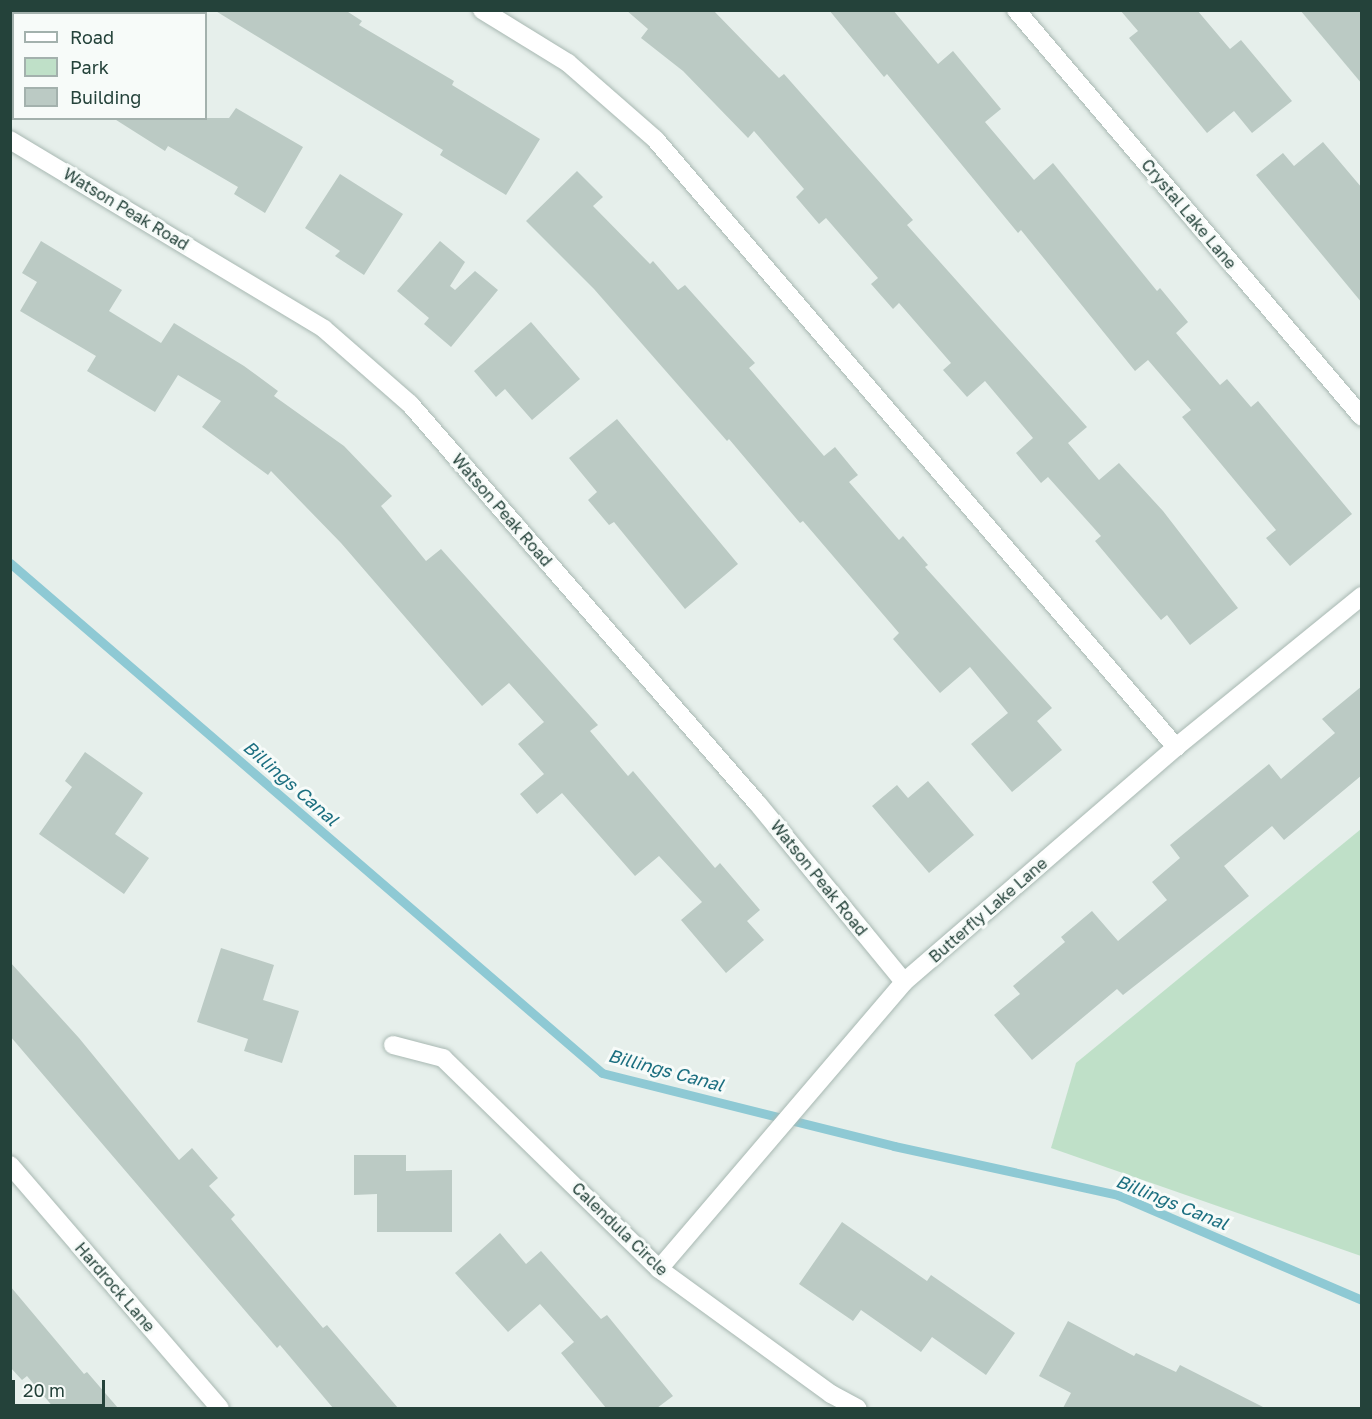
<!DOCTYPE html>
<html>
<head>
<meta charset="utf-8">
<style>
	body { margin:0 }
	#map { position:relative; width:1372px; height:1419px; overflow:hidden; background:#e6efeb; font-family:"Golos Text",sans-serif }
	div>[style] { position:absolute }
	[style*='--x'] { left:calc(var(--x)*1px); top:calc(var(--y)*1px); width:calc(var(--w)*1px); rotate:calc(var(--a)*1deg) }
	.green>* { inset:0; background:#bfe0c8 }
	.stream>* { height:9px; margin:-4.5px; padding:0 4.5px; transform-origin:4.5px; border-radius:4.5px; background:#8ec9d4 }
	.building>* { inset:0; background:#bbcac4 }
	.roads { filter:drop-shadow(0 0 2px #a8b8b2) drop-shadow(0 0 2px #a8b8b2) }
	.minor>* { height:18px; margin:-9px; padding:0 9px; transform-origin:9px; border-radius:9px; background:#fff }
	span { translate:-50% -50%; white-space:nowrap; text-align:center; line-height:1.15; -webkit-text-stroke:6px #f7fbf9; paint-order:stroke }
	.street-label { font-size:16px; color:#24423a }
	.water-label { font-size:18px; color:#1c6f80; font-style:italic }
	.frame { position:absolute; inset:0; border:12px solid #24423a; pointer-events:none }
	.legend { position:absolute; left:12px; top:12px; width:195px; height:108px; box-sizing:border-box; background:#f7fbf9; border:2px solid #a3b1ad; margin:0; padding:8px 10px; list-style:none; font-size:18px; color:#24423a }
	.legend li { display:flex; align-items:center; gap:12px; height:30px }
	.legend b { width:30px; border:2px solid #a3b1ad }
	.scale { position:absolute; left:12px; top:1380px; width:93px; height:27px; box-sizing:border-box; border:3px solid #24423a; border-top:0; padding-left:8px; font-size:18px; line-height:21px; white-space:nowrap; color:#24423a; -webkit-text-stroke:4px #f7fbf9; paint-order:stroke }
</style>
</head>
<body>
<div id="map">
	<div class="green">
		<i style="clip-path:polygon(1361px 829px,1361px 1256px,1051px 1148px,1076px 1063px)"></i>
	</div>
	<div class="stream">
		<i style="--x:10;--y:563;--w:781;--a:40.74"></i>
		<i style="--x:602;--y:1073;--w:301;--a:14"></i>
		<i style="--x:894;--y:1146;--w:229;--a:12.3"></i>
		<i style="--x:1118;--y:1195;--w:266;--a:23.3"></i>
	</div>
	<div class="building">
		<i style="clip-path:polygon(214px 10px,345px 10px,362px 21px,359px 25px,454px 81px,452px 85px,540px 139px,506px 195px,440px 155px,443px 150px)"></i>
		<i style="clip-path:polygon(626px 10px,713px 10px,779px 78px,784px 74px,913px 220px,907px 225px,1087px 427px,1068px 443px,1099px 480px,1119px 463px,1163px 511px,1238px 608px,1190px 645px,1167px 615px,1161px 620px,1095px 541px,1101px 536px,1048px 477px,1041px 483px,1016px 453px,1033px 438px,985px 381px,967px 397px,943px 370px,951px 363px,899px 303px,893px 309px,871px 284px,878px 278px,826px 218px,819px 224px,796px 197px,804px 189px,754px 131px,748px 138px,683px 71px,641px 38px,648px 29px)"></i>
		<i style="clip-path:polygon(829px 10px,893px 10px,938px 64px,953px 51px,1001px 109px,985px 122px,1034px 180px,1053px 163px,1157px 291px,1160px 288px,1188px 322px,1176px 333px,1220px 385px,1227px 379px,1251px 407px,1258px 401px,1352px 514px,1290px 566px,1266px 538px,1276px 530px,1182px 417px,1191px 410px,1148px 360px,1135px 371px,1021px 230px,1018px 233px,887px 74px,884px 77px)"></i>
		<i style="clip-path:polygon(1120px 10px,1197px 10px,1230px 49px,1241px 40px,1292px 101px,1252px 133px,1234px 111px,1207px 133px,1129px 38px,1138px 31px)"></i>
		<i style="clip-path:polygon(1300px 10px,1362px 10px,1362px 84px)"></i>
		<i style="clip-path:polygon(236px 108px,303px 147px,265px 213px,234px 194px,238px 187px,168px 146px,165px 151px,113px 118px,229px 118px)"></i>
		<i style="clip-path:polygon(1323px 142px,1362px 188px,1362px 303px,1256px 175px,1283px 153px,1294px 166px)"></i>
		<i style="clip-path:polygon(577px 171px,603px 197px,593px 206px,650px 264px,653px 261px,678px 290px,685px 285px,755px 363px,749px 368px,824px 456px,835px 447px,858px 475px,849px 482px,899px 540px,903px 536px,928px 565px,925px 567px,1052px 708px,1037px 721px,1062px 750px,1012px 792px,971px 744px,1008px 713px,970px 667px,940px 693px,893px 639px,899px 633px,803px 521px,800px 523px,729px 439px,727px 441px,594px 289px,526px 221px)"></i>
		<i style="clip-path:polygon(340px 174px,403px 214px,364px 275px,335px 256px,340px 251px,305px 228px)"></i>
		<i style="clip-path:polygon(41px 241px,122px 290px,109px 311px,161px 343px,174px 323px,244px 366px,278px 391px,274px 396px,344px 446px,392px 496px,381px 506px,426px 561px,441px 549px,598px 725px,590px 731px,628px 776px,633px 771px,715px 868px,720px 863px,760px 910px,747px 921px,764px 940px,726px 973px,681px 920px,702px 902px,659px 856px,635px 876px,562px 793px,537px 814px,520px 794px,544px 774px,518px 744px,544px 722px,509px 683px,482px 706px,341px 543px,271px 471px,268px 475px,202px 427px,221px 401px,178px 375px,155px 412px,87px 371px,96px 356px,20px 311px,37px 282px,22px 273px)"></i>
		<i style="clip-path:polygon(440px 241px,465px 262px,450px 286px,455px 290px,475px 271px,498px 290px,451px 347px,424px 324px,429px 318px,397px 291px)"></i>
		<i style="clip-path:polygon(531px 322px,580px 379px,532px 420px,505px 389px,496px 397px,474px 371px)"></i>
		<i style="clip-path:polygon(617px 419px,738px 564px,685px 609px,614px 522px,609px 525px,588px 500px,597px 492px,569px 458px)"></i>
		<i style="clip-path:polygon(1362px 686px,1362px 775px,1284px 840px,1272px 826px,1224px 866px,1249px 896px,1123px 995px,1117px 989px,1032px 1060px,994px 1015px,1020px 994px,1013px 986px,1065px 942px,1061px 937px,1092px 911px,1118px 941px,1167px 900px,1152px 882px,1180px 858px,1170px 845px,1269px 764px,1281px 779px,1335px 733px,1322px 719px)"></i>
		<i style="clip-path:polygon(85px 752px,143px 793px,115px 834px,149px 858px,124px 894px,39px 834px,72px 787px,65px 781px)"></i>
		<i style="clip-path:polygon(928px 781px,974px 835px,929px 873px,872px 806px,897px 785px,908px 798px)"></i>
		<i style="clip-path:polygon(221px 948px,274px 965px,263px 1000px,299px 1011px,282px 1063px,244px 1051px,248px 1039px,197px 1022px)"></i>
		<i style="clip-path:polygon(10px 962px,79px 1038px,179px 1160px,192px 1148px,218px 1178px,209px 1186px,235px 1215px,231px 1219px,323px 1328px,327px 1325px,398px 1408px,333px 1408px,280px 1345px,277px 1348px,10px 1036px)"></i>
		<i style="clip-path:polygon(354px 1155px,406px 1155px,406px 1171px,452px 1170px,452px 1232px,377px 1232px,377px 1194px,354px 1195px)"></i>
		<i style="clip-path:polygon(842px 1222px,927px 1281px,931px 1275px,1015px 1333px,986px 1375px,932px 1337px,921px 1352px,861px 1310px,853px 1321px,799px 1284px)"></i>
		<i style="clip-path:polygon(500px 1233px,526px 1264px,541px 1251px,601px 1319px,607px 1315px,673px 1396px,657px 1408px,606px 1408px,561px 1353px,574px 1342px,540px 1304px,508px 1332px,455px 1273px)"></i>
		<i style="clip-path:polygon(10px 1286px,84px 1374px,87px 1372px,118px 1408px,54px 1408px,27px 1376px,22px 1380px,10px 1367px)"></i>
		<i style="clip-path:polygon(1068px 1321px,1134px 1356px,1136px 1353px,1176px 1372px,1180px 1365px,1265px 1408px,1063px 1408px,1071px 1393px,1039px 1376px)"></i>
	</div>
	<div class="roads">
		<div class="minor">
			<i style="--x:482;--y:10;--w:101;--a:31.6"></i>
			<i style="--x:568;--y:63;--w:116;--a:41.1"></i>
			<i style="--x:655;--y:139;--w:801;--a:49.41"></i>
			<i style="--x:1016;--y:10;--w:534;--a:49.63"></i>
			<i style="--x:10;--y:140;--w:366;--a:31"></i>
			<i style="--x:324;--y:329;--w:114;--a:41.1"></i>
			<i style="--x:410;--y:404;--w:530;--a:48.98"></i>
			<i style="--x:758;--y:804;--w:230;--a:50.6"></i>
			<i style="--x:393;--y:1045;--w:52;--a:14.6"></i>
			<i style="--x:443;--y:1058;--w:302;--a:44.3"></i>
			<i style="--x:659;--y:1269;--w:213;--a:36"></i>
			<i style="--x:831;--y:1394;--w:30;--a:28"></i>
			<i style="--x:10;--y:1165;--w:321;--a:49.2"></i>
			<i style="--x:659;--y:1269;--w:377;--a:-49.5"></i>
			<i style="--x:904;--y:982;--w:359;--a:-40.8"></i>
			<i style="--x:1176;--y:747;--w:240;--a:-39.1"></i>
		</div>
	</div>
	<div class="street-label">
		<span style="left:126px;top:209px;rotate:31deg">Watson Peak Road</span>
		<span style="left:1189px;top:214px;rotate:50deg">Crystal Lake Lane</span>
		<span style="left:502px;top:510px;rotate:49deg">Watson Peak Road</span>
		<span style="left:819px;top:878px;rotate:51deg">Watson Peak Road</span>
		<span style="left:988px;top:910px;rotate:-41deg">Butterfly Lake Lane</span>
		<span style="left:620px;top:1229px;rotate:44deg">Calendula Circle</span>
		<span style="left:115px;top:1287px;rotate:49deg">Hardrock Lane</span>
	</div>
	<div class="water-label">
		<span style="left:291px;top:783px;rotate:41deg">Billings Canal</span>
		<span style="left:666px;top:1070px;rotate:15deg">Billings Canal</span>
		<span style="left:1172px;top:1202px;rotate:22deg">Billings Canal</span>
	</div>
	<div class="frame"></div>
	<ul class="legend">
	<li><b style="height:8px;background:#fff"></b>Road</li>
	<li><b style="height:16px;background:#bfe0c8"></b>Park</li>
	<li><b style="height:16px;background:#bbcac4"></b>Building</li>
	</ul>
	<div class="scale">20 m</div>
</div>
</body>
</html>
